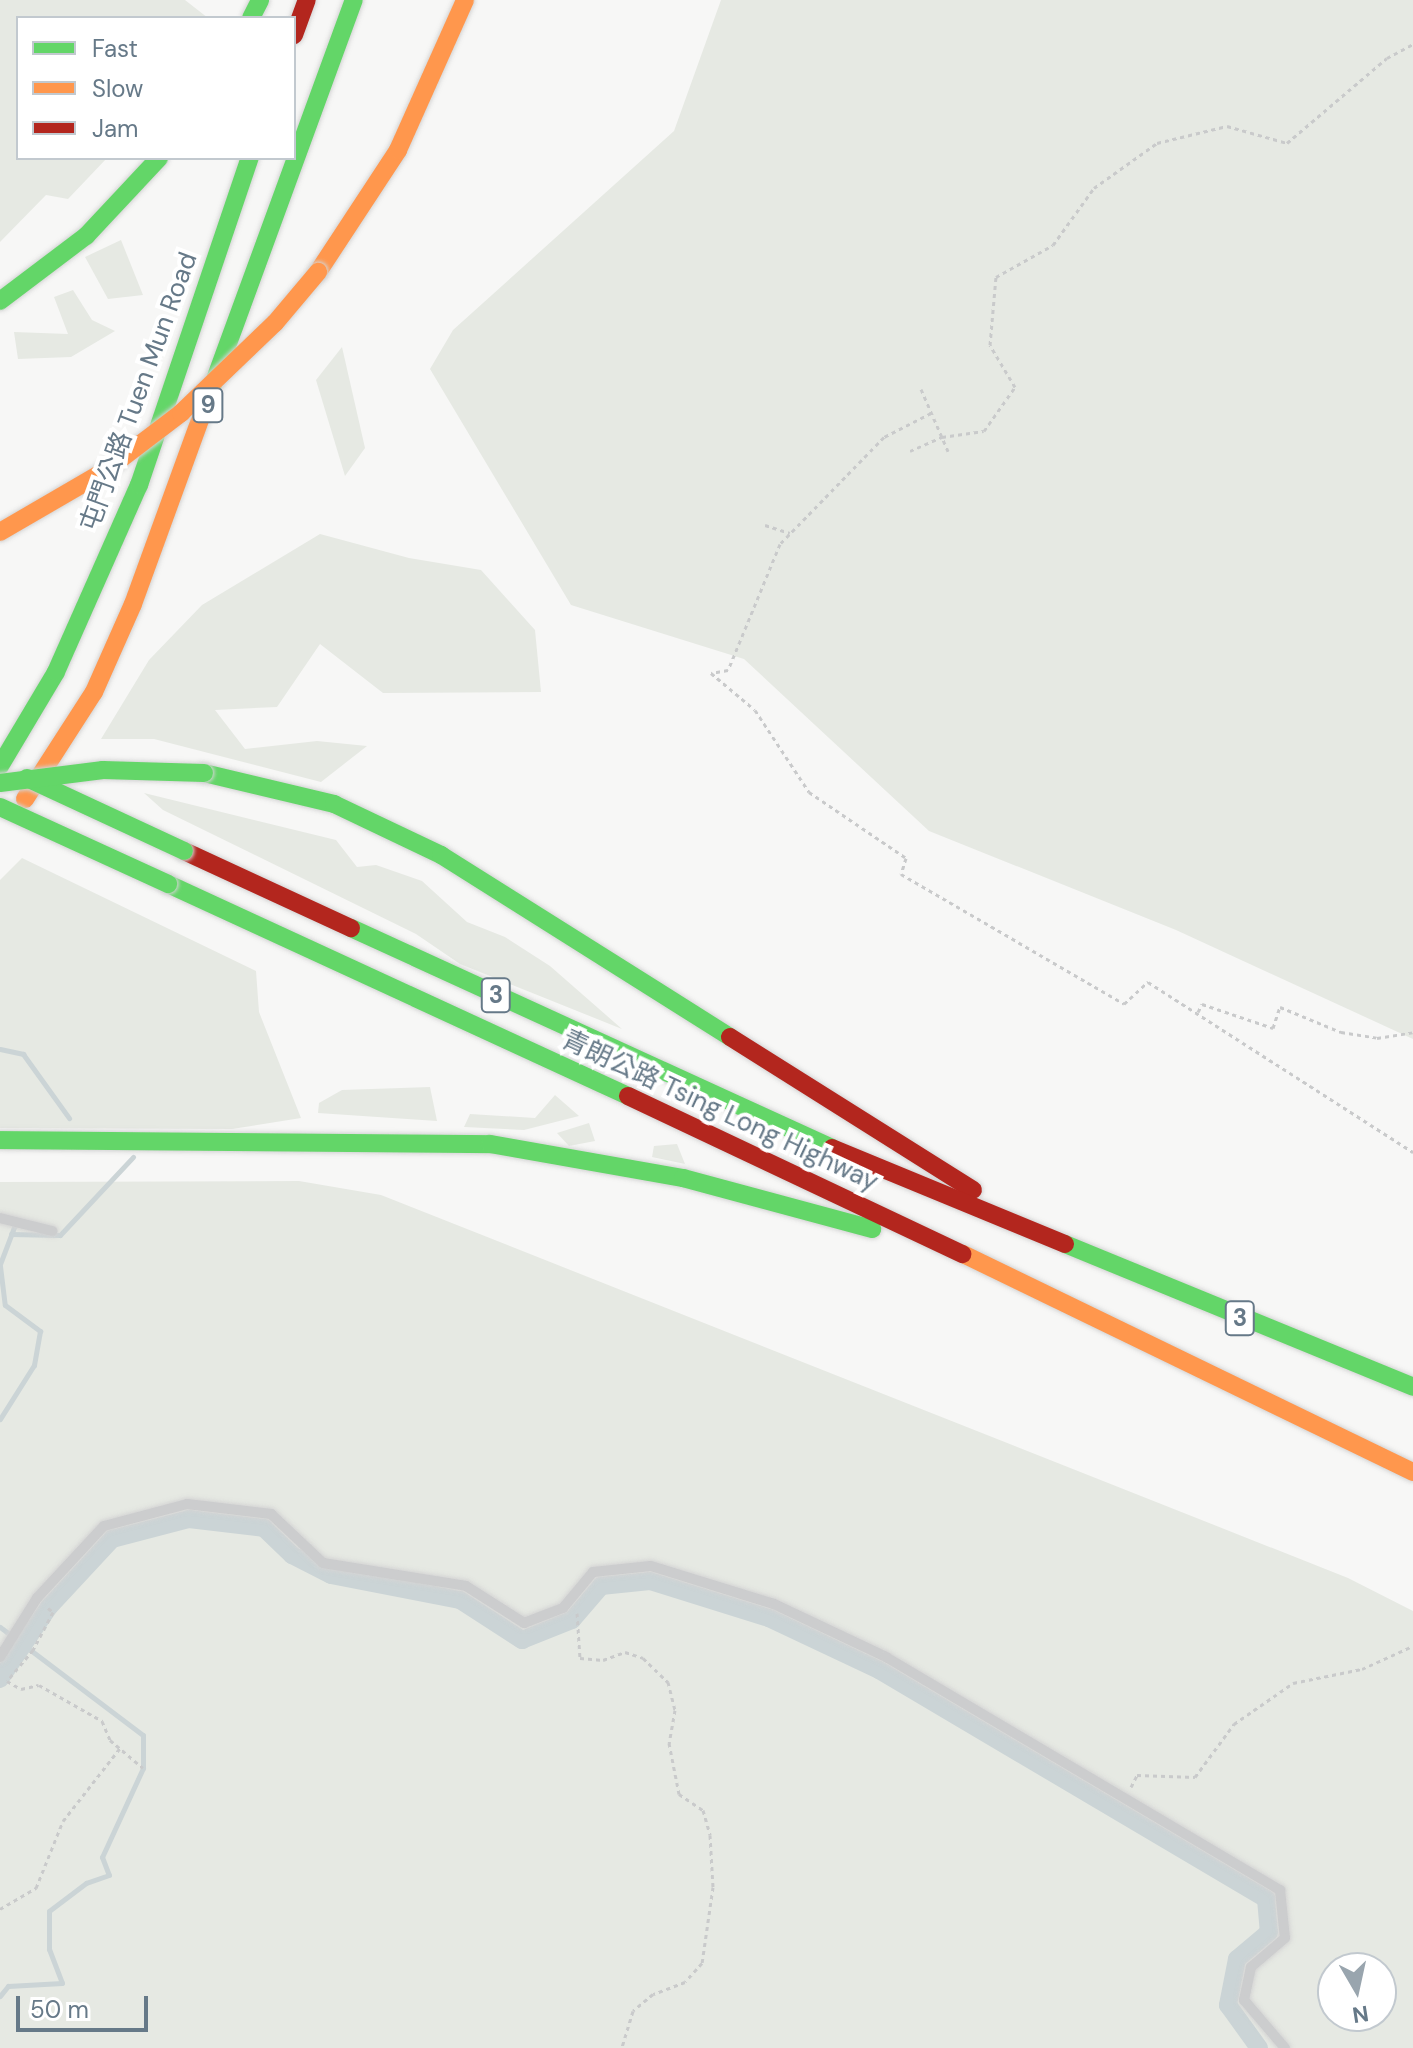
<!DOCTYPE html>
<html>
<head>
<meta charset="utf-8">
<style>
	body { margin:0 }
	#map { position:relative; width:1413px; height:2048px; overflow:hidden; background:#f7f7f6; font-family:"DM Sans","Noto Sans TC",sans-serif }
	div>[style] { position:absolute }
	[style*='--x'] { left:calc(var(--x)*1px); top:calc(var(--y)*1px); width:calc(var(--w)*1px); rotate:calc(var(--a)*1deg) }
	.green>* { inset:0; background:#e6e9e3 }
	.stream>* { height:5px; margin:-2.5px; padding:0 2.5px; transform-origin:2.5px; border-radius:2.5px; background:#cbd4d6 }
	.canal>* { height:18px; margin:-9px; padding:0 9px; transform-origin:9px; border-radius:9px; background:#cbd4d6 }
	.path>* { height:3px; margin-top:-1.5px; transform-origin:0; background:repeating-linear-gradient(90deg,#c9cacb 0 4px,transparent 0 8px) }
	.roads { filter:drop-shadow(0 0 2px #d4d4d4) drop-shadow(0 0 2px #d4d4d4) }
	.lane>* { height:10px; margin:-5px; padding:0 5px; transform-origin:5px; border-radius:5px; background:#cccdce }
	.fast>* { height:18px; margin:-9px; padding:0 9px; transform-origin:9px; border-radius:9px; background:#63d668 }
	.slow>* { height:18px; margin:-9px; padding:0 9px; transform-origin:9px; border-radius:9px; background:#ff974d }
	.jam>* { height:18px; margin:-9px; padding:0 9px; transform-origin:9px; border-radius:9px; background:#b3261e }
	.bridges { filter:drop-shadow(0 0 2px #d4d4d4) drop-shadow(0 0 2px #d4d4d4) }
	.fast-bridge>* { height:18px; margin:-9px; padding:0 9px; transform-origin:9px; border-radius:9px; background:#63d668 }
	.slow-bridge>* { height:18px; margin:-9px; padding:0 9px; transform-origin:9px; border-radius:9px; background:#ff974d }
	span { translate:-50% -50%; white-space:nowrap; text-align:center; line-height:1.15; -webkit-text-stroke:8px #fff; paint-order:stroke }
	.shield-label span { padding:2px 6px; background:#fff; border:2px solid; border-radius:6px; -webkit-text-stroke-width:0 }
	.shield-label { font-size:24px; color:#667988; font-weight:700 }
	.street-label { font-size:26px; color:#667988 }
	.legend { position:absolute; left:16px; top:16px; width:280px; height:144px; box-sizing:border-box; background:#fff; border:2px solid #c2c9cf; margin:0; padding:10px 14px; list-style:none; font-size:24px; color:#667988 }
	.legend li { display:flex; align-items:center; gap:16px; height:40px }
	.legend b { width:40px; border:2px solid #c2c9cf }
	.north { position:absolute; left:1317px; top:1952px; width:80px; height:80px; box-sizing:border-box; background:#fff; border:2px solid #c2c9cf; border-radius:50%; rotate:171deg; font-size:22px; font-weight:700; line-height:32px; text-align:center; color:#667988 }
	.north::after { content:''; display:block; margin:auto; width:28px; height:36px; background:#99a5ae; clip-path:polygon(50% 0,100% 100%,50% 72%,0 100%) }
	.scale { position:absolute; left:16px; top:1996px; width:132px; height:36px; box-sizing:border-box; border:4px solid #667988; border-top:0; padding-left:10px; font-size:24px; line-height:28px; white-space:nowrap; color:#667988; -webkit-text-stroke:6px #fff; paint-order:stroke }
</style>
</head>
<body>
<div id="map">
	<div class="green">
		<i style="clip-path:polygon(0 0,185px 0,208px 18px,18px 18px,18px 158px,107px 158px,68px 199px,46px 195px,0 242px)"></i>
		<i style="clip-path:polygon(721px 0,1413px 0,1413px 1039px,1176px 930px,929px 831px,744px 659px,571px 605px,430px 369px,453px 330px,674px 131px)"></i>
		<i style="clip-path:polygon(121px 240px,143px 295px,108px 299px,85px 257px)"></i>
		<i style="clip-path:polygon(73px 290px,92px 320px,115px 331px,71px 357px,18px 359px,14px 332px,68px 334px,54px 297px)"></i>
		<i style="clip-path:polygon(342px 347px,365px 448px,345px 476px,316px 380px)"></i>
		<i style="clip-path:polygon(320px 534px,409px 558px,481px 570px,535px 630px,541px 692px,383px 693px,320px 644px,277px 707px,215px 710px,245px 749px,317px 741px,367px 746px,321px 782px,154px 739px,101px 739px,149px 660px,202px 605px)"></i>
		<i style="clip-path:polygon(144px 793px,336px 840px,357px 867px,376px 865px,422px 881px,467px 922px,505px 937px,550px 966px,622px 1029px,460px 964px,416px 934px,163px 810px)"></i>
		<i style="clip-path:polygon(22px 858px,256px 971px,259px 1012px,301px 1118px,232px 1129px,0 1128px,0 880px)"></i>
		<i style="clip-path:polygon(430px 1087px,437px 1121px,318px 1113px,319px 1103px,342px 1090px)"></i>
		<i style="clip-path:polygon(555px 1095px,579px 1116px,524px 1130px,464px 1127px,470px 1114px,535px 1118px)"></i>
		<i style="clip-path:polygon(589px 1123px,595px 1141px,569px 1146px,557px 1133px)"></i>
		<i style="clip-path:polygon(677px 1144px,685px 1164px,652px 1157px,654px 1146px)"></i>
		<i style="clip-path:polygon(evenodd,299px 1181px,381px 1195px,1348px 1578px,1413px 1611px,1413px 2048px,0 2048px,0 1182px,299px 1181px,1333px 1968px,1381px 1968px,1381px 2016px,1333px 2016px,1333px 1968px)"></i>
	</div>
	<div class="stream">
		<i style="--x:0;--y:1049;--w:24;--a:12"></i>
		<i style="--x:23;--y:1054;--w:79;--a:54.3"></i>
		<i style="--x:11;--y:1234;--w:49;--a:1.2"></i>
		<i style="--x:60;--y:1235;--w:107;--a:-46.9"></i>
		<i style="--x:0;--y:1264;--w:45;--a:-69.1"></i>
		<i style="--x:0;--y:1266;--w:39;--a:83"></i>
		<i style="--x:5;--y:1305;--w:44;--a:36.6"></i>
		<i style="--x:40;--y:1331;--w:35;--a:100"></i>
		<i style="--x:34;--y:1365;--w:64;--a:122.2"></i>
		<i style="--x:0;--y:1627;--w:179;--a:37.1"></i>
		<i style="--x:143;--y:1735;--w:33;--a:90"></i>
		<i style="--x:143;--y:1768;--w:98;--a:114.7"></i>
		<i style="--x:102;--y:1857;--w:19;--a:69"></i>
		<i style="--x:109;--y:1875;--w:24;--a:161"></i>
		<i style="--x:86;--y:1883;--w:46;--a:142.9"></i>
		<i style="--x:49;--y:1911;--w:38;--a:90"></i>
		<i style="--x:49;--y:1949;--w:36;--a:69"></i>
		<i style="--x:62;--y:1983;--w:54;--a:176.8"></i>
		<i style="--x:8;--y:1986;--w:13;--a:129"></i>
	</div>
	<div class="canal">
		<i style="--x:0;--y:1679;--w:87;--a:-55.8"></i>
		<i style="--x:49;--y:1607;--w:93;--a:-47.2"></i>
		<i style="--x:112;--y:1539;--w:80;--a:-14.6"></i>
		<i style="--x:189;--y:1519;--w:76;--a:6.8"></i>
		<i style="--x:264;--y:1528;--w:39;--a:44"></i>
		<i style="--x:292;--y:1555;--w:44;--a:27.1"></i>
		<i style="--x:331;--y:1575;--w:131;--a:11"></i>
		<i style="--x:460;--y:1600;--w:74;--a:32.8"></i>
		<i style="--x:522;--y:1640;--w:54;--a:-21.8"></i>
		<i style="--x:572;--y:1620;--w:45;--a:-49.5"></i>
		<i style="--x:601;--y:1586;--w:49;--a:-5.8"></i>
		<i style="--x:650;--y:1581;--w:125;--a:17.3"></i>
		<i style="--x:769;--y:1618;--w:122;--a:25.3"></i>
		<i style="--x:879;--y:1670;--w:450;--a:30.6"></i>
		<i style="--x:1266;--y:1899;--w:33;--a:85"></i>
		<i style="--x:1269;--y:1932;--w:42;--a:139.8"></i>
		<i style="--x:1237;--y:1959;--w:47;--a:101.1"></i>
		<i style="--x:1228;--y:2005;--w:53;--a:54.2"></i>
	</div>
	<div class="path">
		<i style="--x:921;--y:389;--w:68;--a:66.5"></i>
		<i style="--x:931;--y:413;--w:53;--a:152.9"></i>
		<i style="--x:884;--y:437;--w:149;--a:134.2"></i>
		<i style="--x:780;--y:544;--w:136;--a:112.4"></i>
		<i style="--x:728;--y:670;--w:17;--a:170"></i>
		<i style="--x:711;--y:673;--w:57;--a:40.1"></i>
		<i style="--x:755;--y:710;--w:98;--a:56.6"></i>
		<i style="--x:809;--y:792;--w:117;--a:34.2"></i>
		<i style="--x:906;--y:858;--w:17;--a:107"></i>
		<i style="--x:901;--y:874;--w:258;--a:30.2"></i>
		<i style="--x:1124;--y:1004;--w:33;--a:-43"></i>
		<i style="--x:1148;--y:982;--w:315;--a:32.7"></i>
		<i style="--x:910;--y:451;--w:35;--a:-24"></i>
		<i style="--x:942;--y:437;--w:42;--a:-8.1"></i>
		<i style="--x:984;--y:431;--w:54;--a:-54.8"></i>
		<i style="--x:1015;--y:387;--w:49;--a:-120.8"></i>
		<i style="--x:990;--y:345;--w:68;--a:-85"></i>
		<i style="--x:996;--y:277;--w:65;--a:-29.3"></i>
		<i style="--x:1053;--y:245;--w:70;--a:-54.3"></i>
		<i style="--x:1094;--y:188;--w:77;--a:-35.5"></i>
		<i style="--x:1157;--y:143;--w:72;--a:-13.7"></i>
		<i style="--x:1227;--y:126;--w:62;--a:15.8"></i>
		<i style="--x:1287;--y:143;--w:131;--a:-40.4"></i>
		<i style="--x:1387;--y:58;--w:30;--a:-28"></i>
		<i style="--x:765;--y:525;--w:26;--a:18"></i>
		<i style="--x:1198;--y:1012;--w:9;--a:-63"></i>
		<i style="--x:1202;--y:1004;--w:75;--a:18.7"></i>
		<i style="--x:1273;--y:1028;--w:22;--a:-72"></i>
		<i style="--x:1280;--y:1007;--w:66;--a:22.3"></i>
		<i style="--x:1341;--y:1032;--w:36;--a:9"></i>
		<i style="--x:1377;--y:1038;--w:36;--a:-9"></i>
		<i style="--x:48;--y:1608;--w:6;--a:39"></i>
		<i style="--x:53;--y:1612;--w:43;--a:117.8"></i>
		<i style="--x:33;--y:1650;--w:40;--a:130"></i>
		<i style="--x:7;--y:1681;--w:16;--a:30"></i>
		<i style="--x:21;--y:1689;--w:18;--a:-13"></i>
		<i style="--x:39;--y:1685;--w:73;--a:29.7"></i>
		<i style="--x:102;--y:1721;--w:21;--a:67"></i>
		<i style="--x:110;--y:1740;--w:43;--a:40.3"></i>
		<i style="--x:577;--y:1613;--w:45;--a:86.2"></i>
		<i style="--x:580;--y:1658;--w:23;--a:5"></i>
		<i style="--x:603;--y:1660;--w:23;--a:-20"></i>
		<i style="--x:625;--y:1652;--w:19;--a:18"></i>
		<i style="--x:643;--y:1658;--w:35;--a:44"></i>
		<i style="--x:668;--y:1682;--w:29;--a:76"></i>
		<i style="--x:675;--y:1710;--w:34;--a:100"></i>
		<i style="--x:669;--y:1743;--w:52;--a:78.9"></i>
		<i style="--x:679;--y:1794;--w:29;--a:34"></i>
		<i style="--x:703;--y:1810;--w:26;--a:74"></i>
		<i style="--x:710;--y:1835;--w:52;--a:86.7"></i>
		<i style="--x:713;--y:1887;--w:77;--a:98.2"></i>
		<i style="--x:702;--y:1963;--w:25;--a:132"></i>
		<i style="--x:685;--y:1982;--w:34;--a:159"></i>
		<i style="--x:653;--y:1994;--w:26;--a:140"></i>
		<i style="--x:633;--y:2011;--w:39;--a:107"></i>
		<i style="--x:1131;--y:1787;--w:13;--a:-63"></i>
		<i style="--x:1137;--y:1775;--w:58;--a:2"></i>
		<i style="--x:1195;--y:1777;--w:66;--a:-53.7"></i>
		<i style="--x:1234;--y:1724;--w:72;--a:-34.8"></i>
		<i style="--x:1293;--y:1683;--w:70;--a:-11.5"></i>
		<i style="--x:1362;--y:1669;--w:56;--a:-24.3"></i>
		<i style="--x:0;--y:1909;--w:42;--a:-30.3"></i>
		<i style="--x:36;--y:1888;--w:72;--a:-68.1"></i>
		<i style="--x:63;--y:1821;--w:93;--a:-52"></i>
	</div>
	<div class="roads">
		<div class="lane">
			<i style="--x:0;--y:1218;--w:54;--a:14"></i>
			<i style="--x:0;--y:1657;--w:70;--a:-57.9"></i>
			<i style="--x:37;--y:1598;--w:98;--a:-47.1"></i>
			<i style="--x:104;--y:1526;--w:86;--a:-14.8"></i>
			<i style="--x:187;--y:1504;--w:85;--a:6.8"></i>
			<i style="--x:271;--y:1514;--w:71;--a:43.3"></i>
			<i style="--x:323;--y:1563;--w:145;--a:9.1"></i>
			<i style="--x:466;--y:1586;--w:69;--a:32.5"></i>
			<i style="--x:524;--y:1623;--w:42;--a:-21"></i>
			<i style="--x:563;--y:1608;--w:47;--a:-50.2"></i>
			<i style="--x:593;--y:1572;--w:58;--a:-5.9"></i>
			<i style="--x:651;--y:1566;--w:129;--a:17.2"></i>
			<i style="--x:774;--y:1604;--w:124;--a:25.3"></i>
			<i style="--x:886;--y:1657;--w:458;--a:30.6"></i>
			<i style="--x:1280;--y:1890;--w:48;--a:84.1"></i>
			<i style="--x:1285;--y:1938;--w:45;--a:139.5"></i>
			<i style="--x:1251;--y:1967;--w:34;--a:102"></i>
			<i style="--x:1244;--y:2000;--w:63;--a:49.5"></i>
		</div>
		<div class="fast">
			<i style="--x:251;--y:18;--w:20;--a:-63"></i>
			<i style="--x:0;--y:301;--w:108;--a:-37.1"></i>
			<i style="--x:86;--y:236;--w:107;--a:-46.9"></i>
			<i style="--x:203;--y:412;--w:439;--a:-69.9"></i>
			<i style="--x:0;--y:766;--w:109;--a:-59.2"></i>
			<i style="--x:56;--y:672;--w:205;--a:-66.1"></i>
			<i style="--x:139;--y:485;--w:345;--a:-71.3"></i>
			<i style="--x:204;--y:773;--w:134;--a:13.4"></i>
			<i style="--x:334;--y:804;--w:119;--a:25.5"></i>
			<i style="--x:441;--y:855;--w:342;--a:32.2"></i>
			<i style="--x:168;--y:884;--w:507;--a:24.74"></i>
			<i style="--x:351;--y:928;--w:529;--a:24.58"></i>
			<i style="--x:0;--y:1140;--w:490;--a:0.5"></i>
			<i style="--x:490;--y:1144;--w:196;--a:10"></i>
			<i style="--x:683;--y:1178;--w:196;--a:15.1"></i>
			<i style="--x:1065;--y:1244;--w:376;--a:22.3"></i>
		</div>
		<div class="slow">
			<i style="--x:318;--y:272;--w:146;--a:-56.7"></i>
			<i style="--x:398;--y:150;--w:164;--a:-65.9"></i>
			<i style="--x:25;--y:799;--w:127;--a:-57.2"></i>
			<i style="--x:94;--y:692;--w:96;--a:-66.1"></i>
			<i style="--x:133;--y:604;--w:204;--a:-70"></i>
			<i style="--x:963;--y:1254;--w:500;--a:25.85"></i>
		</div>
		<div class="jam">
			<i style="--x:294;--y:35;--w:37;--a:-70"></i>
			<i style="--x:184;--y:851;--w:184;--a:24.8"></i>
			<i style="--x:730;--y:1037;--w:287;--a:32.2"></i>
			<i style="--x:628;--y:1096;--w:370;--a:25.3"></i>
			<i style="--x:832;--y:1148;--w:252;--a:22.4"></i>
		</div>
	</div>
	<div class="bridges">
		<div class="fast-bridge">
			<i style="--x:27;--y:778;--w:173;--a:24.9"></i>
			<i style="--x:0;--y:783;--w:104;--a:-7.2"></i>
			<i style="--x:103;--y:770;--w:101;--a:1.7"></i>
			<i style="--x:0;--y:807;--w:185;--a:24.6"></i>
		</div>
		<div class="slow-bridge">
			<i style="--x:0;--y:532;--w:121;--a:-30.2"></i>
			<i style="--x:105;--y:471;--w:96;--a:-37.3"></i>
			<i style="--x:181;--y:413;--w:130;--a:-43.8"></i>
			<i style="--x:275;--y:323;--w:67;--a:-49.9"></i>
		</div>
	</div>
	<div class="shield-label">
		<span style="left:208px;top:405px">9</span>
		<span style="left:496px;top:995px">3</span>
		<span style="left:1240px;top:1318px">3</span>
	</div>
	<div class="street-label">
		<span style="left:139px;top:392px;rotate:-70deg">屯門公路 Tuen Mun Road</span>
		<span style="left:720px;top:1111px;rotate:25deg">青朗公路 Tsing Long Highway</span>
	</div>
	<ul class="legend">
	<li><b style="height:10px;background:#63d668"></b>Fast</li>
	<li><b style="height:10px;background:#ff974d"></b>Slow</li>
	<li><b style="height:10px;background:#b3261e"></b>Jam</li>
	</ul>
	<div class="north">N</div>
	<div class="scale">50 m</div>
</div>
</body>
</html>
